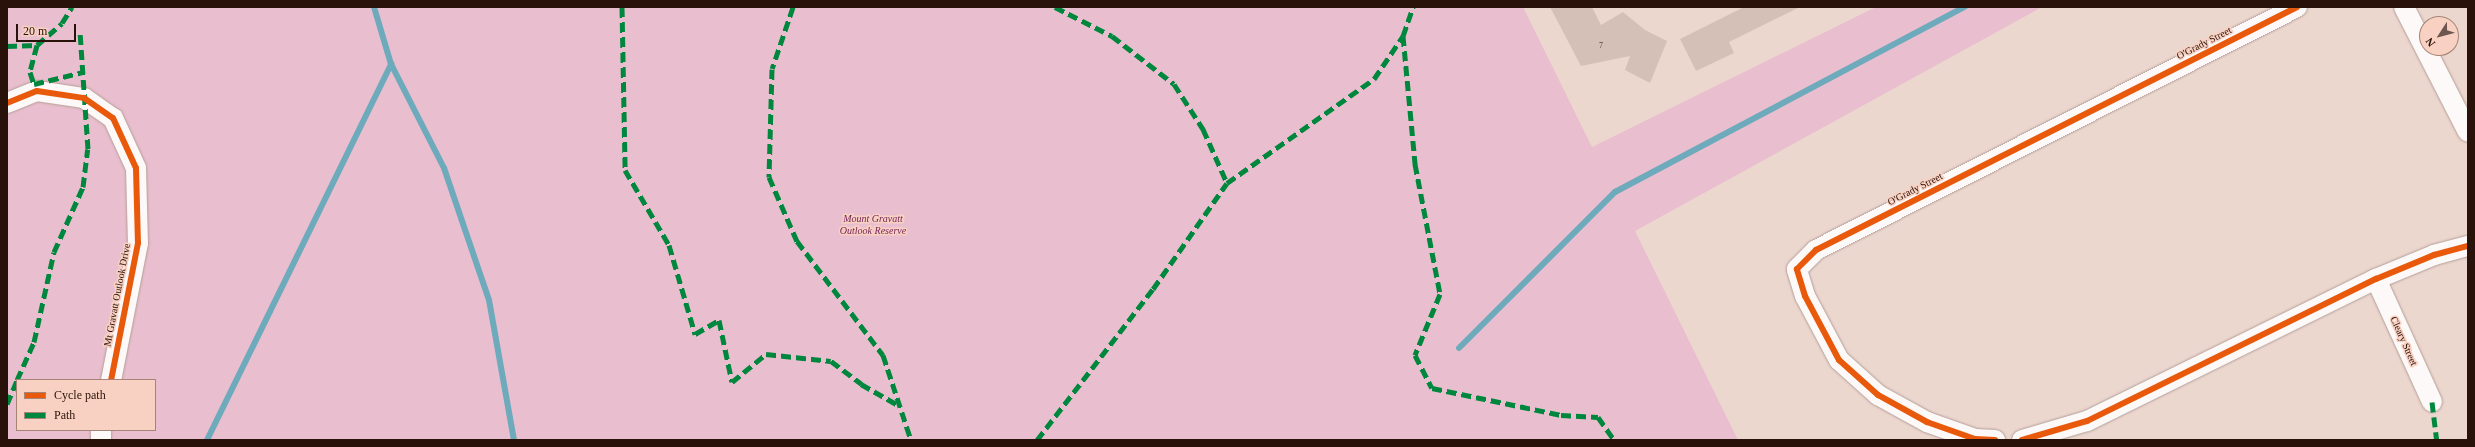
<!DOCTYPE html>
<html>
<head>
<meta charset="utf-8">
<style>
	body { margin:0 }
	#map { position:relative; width:2475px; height:447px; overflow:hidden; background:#ecd7cf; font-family:Georgia,serif }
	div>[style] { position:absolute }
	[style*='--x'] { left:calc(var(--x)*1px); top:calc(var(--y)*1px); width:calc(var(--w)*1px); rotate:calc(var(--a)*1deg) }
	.green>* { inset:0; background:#e9bece }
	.stream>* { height:6px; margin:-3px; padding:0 3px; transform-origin:3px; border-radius:3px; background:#6daabc }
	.building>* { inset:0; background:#d5c0b7 }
	.roads { filter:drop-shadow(0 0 1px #b49f97) drop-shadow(0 0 1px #b49f97) }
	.minor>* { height:20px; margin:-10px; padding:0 10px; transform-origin:10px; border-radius:10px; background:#fcf9f8 }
	.quiet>* { height:5px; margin-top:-2.5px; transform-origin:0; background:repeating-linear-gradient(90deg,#00873e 0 10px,transparent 0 15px) }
	.cycleway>* { height:6px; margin:-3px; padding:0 3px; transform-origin:3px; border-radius:3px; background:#e8590c }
	span { translate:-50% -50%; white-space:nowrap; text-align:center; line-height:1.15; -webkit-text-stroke:3px #f9d1c2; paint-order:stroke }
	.number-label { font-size:8px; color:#543e34 }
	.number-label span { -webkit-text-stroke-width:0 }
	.street-label { font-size:10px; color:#291209 }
	.park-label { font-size:10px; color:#74255b; font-style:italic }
	.frame { position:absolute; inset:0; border:8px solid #291209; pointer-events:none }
	.legend { position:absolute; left:16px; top:379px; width:140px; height:52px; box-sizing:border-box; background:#f9d1c2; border:1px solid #a68578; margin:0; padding:5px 7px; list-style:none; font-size:12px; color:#291209 }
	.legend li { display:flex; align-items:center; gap:8px; height:20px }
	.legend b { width:20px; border:1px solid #a68578 }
	.north { position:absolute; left:2419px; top:16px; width:40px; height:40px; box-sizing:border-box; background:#f9d1c2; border:1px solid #a68578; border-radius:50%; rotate:234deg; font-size:11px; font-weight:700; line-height:16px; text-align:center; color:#291209 }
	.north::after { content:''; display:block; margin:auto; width:14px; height:18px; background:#6d574e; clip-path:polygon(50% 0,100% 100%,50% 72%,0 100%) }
	.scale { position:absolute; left:16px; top:24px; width:60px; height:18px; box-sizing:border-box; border:2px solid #291209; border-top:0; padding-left:5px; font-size:12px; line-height:14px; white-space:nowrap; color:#291209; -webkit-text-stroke:3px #f9d1c2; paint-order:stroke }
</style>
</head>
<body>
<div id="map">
	<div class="green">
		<i style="clip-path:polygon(evenodd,7px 7px,1523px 7px,1592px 147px,1876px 7px,2042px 7px,1635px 231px,1738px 440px,7px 440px,7px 7px,17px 380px,155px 380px,155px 430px,17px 430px,17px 380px)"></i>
	</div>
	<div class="stream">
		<i style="--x:374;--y:7;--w:59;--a:73.4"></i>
		<i style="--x:391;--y:64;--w:117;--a:63"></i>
		<i style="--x:444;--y:168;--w:139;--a:71.2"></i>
		<i style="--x:489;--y:300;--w:142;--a:79.9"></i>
		<i style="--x:1459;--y:348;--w:221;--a:-45"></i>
		<i style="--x:1615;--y:192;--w:396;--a:-27.9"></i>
		<i style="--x:207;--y:440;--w:419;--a:-63.9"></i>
	</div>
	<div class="building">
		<i style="clip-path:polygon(1550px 7px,1592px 7px,1601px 25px,1623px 12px,1645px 30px,1667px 41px,1650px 83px,1625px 70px,1630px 56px,1581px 66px)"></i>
		<i style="clip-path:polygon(1744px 7px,1800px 7px,1729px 42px,1734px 53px,1696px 71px,1680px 39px)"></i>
	</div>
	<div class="roads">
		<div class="minor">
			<i style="--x:2404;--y:7;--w:140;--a:62.9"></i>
			<i style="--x:7;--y:103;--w:32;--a:-22"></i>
			<i style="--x:37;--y:91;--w:48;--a:8.5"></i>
			<i style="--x:84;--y:98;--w:35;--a:35"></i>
			<i style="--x:113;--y:118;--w:55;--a:65.3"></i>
			<i style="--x:136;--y:168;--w:75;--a:88.5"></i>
			<i style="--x:138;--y:243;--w:140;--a:101.1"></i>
			<i style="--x:2376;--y:279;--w:135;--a:65.5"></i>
			<i style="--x:101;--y:440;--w:10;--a:-90"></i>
			<i style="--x:1995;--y:440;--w:20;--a:-177"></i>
			<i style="--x:1975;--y:439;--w:51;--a:-160.5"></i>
			<i style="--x:1927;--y:422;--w:56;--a:-151.1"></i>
			<i style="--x:1878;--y:395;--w:52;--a:-138.1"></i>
			<i style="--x:1839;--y:360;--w:72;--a:-118"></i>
			<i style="--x:1805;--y:296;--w:28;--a:-107"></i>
			<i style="--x:1797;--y:269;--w:27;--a:-45"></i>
			<i style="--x:1816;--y:250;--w:539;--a:-26.8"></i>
			<i style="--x:2022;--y:440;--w:68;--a:-16.3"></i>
			<i style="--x:2087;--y:421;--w:322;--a:-26.2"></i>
			<i style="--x:2376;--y:279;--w:63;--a:-22.5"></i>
			<i style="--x:2434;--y:255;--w:35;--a:-15"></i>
		</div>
	</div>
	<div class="quiet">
		<i style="--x:622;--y:7;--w:163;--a:88.9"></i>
		<i style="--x:625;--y:170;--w:87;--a:59.6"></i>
		<i style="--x:669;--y:245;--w:93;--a:73.7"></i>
		<i style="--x:695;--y:334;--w:28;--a:-30"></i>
		<i style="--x:719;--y:320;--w:63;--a:78.2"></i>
		<i style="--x:732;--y:382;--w:44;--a:-39.5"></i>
		<i style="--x:766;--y:354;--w:65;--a:6.1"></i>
		<i style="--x:831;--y:361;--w:38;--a:37"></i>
		<i style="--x:861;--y:384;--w:43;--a:29.6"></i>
		<i style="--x:793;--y:7;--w:65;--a:108.7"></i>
		<i style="--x:772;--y:69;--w:108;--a:91.6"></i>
		<i style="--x:769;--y:177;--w:70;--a:66.4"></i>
		<i style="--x:797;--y:241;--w:143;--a:53"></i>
		<i style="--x:883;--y:355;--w:89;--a:71.8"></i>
		<i style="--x:1055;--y:7;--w:64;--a:27"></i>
		<i style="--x:1112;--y:36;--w:78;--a:37.7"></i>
		<i style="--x:1174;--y:84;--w:54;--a:57.2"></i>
		<i style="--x:1203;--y:129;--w:59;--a:66"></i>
		<i style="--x:1403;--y:36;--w:129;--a:84.6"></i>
		<i style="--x:1415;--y:164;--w:132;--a:79.1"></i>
		<i style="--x:1440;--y:294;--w:66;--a:112.3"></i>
		<i style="--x:1415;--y:355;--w:37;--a:63"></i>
		<i style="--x:1432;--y:388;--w:132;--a:11.8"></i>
		<i style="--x:1561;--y:415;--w:37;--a:3"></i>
		<i style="--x:1598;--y:417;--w:28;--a:55"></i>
		<i style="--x:37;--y:45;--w:28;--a:105"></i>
		<i style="--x:30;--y:72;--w:13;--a:72"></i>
		<i style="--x:34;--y:84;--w:50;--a:-13.8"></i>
		<i style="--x:7;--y:46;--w:30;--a:-2"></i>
		<i style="--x:37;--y:45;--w:33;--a:-41"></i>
		<i style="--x:62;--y:23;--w:19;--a:-58"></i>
		<i style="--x:17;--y:380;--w:42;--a:-65.9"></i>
		<i style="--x:34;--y:342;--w:92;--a:-77.5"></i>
		<i style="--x:54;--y:252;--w:71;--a:-66"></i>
		<i style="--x:83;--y:187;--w:38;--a:-83"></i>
		<i style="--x:88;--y:149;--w:118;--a:-93.9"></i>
		<i style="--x:2432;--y:402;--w:38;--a:83"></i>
		<i style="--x:7;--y:404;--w:26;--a:-67"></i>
		<i style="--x:1037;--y:440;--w:190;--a:-52.5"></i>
		<i style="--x:1153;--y:289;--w:129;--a:-55.1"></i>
		<i style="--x:1227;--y:183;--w:180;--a:-35.3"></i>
		<i style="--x:1374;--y:79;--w:52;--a:-56"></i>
		<i style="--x:1403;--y:36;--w:31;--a:-71"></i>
	</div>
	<div class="cycleway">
		<i style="--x:7;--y:103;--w:32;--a:-22"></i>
		<i style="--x:37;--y:91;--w:48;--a:8.5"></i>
		<i style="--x:84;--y:98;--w:35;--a:35"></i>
		<i style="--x:113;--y:118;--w:55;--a:65.3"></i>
		<i style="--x:136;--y:168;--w:75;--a:88.5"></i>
		<i style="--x:138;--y:243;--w:140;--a:101.1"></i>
		<i style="--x:1995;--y:440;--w:20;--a:-177"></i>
		<i style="--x:1975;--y:439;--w:51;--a:-160.5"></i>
		<i style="--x:1927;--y:422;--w:56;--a:-151.1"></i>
		<i style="--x:1878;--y:395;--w:52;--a:-138.1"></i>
		<i style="--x:1839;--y:360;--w:72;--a:-118"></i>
		<i style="--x:1805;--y:296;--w:28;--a:-107"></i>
		<i style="--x:1797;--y:269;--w:27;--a:-45"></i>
		<i style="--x:1816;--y:250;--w:539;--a:-26.8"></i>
		<i style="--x:2022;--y:440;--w:68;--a:-16.3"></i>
		<i style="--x:2087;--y:421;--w:322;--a:-26.2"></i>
		<i style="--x:2376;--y:279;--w:63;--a:-22.5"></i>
		<i style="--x:2434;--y:255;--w:35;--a:-15"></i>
	</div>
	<div class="number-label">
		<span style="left:1601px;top:46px">7</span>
	</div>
	<div class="street-label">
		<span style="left:2204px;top:43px;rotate:-27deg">O'Grady Street</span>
		<span style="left:1915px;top:189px;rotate:-27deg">O'Grady Street</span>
		<span style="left:117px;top:295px;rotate:-79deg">Mt Gravatt Outlook Drive</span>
		<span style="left:2404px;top:341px;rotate:66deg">Cleary Street</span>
	</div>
	<div class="park-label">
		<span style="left:873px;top:224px">Mount Gravatt<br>Outlook Reserve</span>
	</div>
	<div class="frame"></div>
	<ul class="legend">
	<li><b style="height:5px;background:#e8590c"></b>Cycle path</li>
	<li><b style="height:5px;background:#00873e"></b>Path</li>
	</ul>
	<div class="north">N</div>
	<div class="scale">20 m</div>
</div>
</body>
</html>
